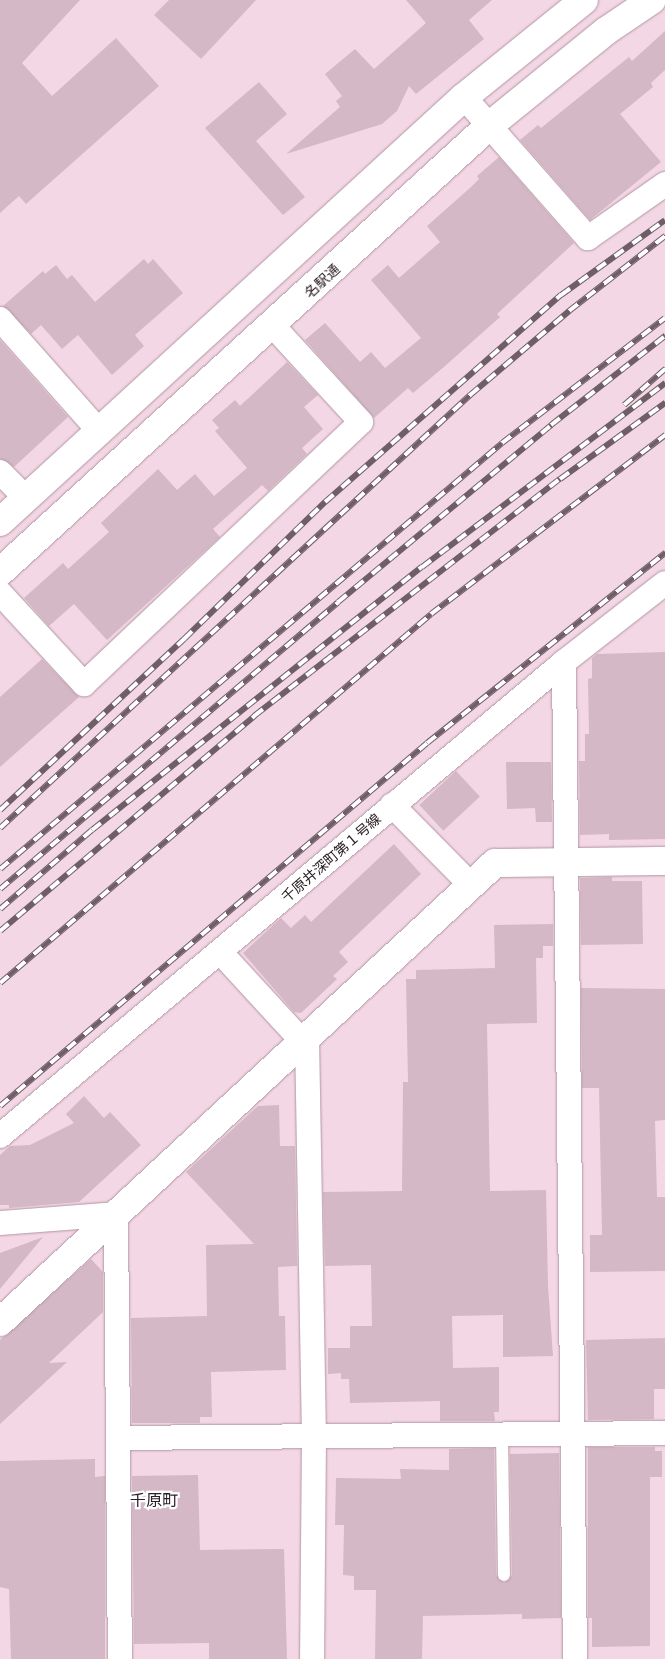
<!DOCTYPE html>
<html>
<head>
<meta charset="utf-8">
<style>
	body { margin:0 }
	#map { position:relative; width:665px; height:1659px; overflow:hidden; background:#f4d7e5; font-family:"Archivo Narrow","Noto Sans JP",sans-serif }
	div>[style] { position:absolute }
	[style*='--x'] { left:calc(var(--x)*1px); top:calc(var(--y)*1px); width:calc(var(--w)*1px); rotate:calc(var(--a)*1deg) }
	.building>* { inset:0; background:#d4b8c5; transform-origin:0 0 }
	.roads { filter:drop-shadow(0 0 1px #b096a2) drop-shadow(0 0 1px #b096a2) }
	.service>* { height:12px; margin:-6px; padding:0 6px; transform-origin:6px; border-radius:6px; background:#fff }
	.minor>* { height:24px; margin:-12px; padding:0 12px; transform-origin:12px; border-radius:12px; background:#fff }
	.tertiary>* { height:28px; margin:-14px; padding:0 14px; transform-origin:14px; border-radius:14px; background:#fff }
	.rail>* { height:5.5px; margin-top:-2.75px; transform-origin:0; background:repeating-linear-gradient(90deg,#fff 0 11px,#6f5e66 0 22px); box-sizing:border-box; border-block:1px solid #6f5e66 }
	span { translate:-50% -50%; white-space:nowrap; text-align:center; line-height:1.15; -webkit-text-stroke:4.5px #fff; paint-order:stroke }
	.street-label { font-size:14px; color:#2b2025 }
	.quarter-label { font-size:16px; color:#2b2025 }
</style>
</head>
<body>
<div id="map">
	<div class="building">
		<i style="clip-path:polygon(0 0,80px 0,22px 63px,52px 96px,116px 38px,159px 86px,26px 204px,19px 196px,0 213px)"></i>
		<i style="clip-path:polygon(169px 0,256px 0,201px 59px,154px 15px)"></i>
		<i style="clip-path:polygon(406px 0,492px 0,469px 20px,484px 39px,416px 94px,409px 86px,397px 111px,382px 124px,286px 154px,340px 107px,336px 101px,342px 96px,325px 74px,355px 49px,374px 69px,426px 23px)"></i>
		<i style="clip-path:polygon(665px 31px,665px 70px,651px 83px,653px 87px,620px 114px,661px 162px,590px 220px,520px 140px,538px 125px,541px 128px,629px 57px,632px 61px)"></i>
		<i style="clip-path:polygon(259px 82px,287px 114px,256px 141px,305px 197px,283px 215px,205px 128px)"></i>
		<i style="clip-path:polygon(499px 157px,574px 243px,497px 314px,500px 317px,445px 366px,413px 393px,408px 388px,374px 418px,305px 340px,325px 323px,360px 362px,371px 352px,385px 368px,421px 338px,371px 280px,388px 265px,399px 278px,440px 242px,427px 226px,471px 187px,479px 179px,477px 176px)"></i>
		<i style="clip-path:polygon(144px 259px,148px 264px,153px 259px,183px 293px,135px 335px,144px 346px,112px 375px,78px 335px,62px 349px,41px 325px,31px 334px,3px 306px,43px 271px,45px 274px,56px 265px,67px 279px,72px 275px,95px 302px)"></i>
		<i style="clip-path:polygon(0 340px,68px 417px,14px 467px,0 459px)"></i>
		<i style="clip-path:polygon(287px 362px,318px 395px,304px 407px,323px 429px,302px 448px,307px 454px,268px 491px,262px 485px,213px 529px,220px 537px,107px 640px,74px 604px,49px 626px,24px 598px,63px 563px,68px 569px,109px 532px,101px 523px,158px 469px,177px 490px,195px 474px,214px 496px,247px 468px,215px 431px,219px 428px,212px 420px,235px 400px,240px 406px)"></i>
		<i style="clip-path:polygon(665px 652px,665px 839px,609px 840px,609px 834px,580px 835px,579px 761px,585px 761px,585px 734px,589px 734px,588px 679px,592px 678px,592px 658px,597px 654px)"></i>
		<i style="clip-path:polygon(42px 659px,79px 697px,0 767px,0 697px)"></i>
		<i style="clip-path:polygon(506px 762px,551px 762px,552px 822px,536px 822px,535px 808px,507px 809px)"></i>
		<i style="left:456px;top:771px;width:35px;height:50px;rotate:47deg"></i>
		<i style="clip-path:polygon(394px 844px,421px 874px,339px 952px,348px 962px,333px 976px,337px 979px,301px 1013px,294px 1012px,243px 953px,281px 918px,291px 928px,305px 915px,311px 922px)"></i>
		<i style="clip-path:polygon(612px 877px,612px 881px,642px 881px,643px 944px,581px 945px,580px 878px)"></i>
		<i style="clip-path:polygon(553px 924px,553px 946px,543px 946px,543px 958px,536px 958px,537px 1023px,487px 1024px,490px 1191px,546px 1190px,548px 1286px,553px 1356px,503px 1357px,503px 1315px,452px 1316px,453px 1368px,499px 1367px,499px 1412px,494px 1412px,495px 1421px,440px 1421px,440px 1401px,350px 1403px,349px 1379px,341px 1379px,341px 1373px,328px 1374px,328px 1348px,350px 1348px,350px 1326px,372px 1326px,371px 1265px,325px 1266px,323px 1192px,402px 1191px,403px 1082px,408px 1082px,406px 979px,416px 979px,416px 970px,495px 968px,494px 925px)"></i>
		<i style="clip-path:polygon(581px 988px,665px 989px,665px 1120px,655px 1121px,657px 1197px,665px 1197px,665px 1271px,590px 1272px,590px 1235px,602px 1235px,599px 1088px,582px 1088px)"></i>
		<i style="clip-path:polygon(84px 1096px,104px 1118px,110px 1112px,141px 1145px,79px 1202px,9px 1208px,9px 1205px,0 1205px,0 1155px,10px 1146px,30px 1145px,74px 1123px,66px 1114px)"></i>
		<i style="clip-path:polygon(279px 1105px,280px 1146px,295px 1146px,297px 1266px,278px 1267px,279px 1316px,285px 1316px,286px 1370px,211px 1372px,212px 1417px,200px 1417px,200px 1423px,132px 1423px,131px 1318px,207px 1316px,206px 1245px,254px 1244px,186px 1172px,258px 1106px)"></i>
		<i style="clip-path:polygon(43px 1237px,0 1289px,0 1253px)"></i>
		<i style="clip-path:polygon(91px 1259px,103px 1272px,103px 1312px,49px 1363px,67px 1362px,0 1424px,0 1340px)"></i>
		<i style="clip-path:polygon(665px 1338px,665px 1389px,654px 1389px,654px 1419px,588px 1420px,586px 1340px)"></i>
		<i style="clip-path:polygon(588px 1447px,655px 1447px,655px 1451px,662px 1451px,662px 1477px,650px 1477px,650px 1646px,592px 1647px,592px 1618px,588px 1618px)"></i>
		<i style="clip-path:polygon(494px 1448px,496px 1575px,504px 1583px,512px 1575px,510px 1454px,559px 1453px,561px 1618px,522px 1619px,522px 1614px,423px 1616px,422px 1659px,375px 1659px,376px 1590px,354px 1590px,354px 1576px,343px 1575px,344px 1525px,335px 1525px,336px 1478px,401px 1479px,400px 1469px,449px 1470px,449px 1449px)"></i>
		<i style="clip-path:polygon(95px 1459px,95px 1477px,105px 1476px,105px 1659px,11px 1659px,9px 1589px,0 1587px,0 1461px)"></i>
		<i style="clip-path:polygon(198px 1475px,200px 1550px,284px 1549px,287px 1659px,209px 1659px,209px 1643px,134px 1644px,132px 1476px)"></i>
	</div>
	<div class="roads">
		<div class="service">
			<i style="--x:502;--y:1435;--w:140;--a:89.2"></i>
		</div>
		<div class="minor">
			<i style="--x:464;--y:97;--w:188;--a:48.7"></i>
			<i style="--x:588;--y:238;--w:94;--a:-35"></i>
			<i style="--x:0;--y:319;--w:149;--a:48.5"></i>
			<i style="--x:0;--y:472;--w:37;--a:45"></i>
			<i style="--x:0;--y:593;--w:124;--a:47.3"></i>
			<i style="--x:84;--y:684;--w:381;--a:-43.4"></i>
			<i style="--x:361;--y:422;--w:130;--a:-132.5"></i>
			<i style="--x:564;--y:662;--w:997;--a:89.37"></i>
			<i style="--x:392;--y:805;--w:112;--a:45.4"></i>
			<i style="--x:221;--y:953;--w:120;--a:47.4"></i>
			<i style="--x:307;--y:1037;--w:400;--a:89"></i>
			<i style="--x:314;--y:1437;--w:222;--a:90.5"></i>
			<i style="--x:0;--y:1136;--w:737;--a:-40.04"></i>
			<i style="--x:564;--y:662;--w:128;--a:-38"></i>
			<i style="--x:0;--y:1223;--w:116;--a:-4.4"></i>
			<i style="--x:116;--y:1214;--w:445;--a:89.5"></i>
			<i style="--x:118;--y:1438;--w:547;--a:-0.52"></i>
		</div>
		<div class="tertiary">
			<i style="--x:0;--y:522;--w:629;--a:-42.49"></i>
			<i style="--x:464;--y:97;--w:154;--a:-38.9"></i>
			<i style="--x:0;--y:572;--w:662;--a:-42.37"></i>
			<i style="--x:489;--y:126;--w:151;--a:-39.1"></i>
			<i style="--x:606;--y:31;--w:55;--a:-34"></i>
			<i style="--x:0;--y:1322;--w:675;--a:-42.84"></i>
			<i style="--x:495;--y:863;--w:170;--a:-0.7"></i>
		</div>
	</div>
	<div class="rail">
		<i style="--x:624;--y:405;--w:55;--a:-41.3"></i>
		<i style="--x:0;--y:810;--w:251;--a:-42.9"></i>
		<i style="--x:184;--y:639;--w:197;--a:-44.2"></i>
		<i style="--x:325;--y:502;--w:314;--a:-41.3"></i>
		<i style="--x:561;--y:295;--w:128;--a:-35.8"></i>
		<i style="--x:0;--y:828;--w:639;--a:-42.65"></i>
		<i style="--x:470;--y:395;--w:130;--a:-40.3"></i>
		<i style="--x:569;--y:311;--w:122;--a:-38"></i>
		<i style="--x:0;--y:869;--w:658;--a:-40.32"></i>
		<i style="--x:502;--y:443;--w:205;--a:-37.5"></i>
		<i style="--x:0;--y:889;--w:443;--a:-40.3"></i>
		<i style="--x:338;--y:602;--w:277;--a:-39.7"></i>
		<i style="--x:551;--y:425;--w:145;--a:-38"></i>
		<i style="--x:0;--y:909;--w:121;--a:-40.7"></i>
		<i style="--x:92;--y:830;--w:422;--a:-38.6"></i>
		<i style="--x:422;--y:567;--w:305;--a:-37.1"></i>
		<i style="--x:0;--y:931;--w:333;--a:-40.2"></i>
		<i style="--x:254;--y:716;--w:387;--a:-37.8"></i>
		<i style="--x:560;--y:479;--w:130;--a:-35.9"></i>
		<i style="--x:0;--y:983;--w:567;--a:-40.57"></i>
		<i style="--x:431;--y:614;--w:295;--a:-37.4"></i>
		<i style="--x:0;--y:1106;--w:560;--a:-40.37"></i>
		<i style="--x:427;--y:743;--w:305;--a:-38.6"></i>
	</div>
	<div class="street-label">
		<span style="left:322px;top:281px;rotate:-43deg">名駅通</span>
		<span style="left:331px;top:858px;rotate:-41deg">千原井深町第１号線</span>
	</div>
	<div class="quarter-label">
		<span style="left:154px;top:1500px">千原町</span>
	</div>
</div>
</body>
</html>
